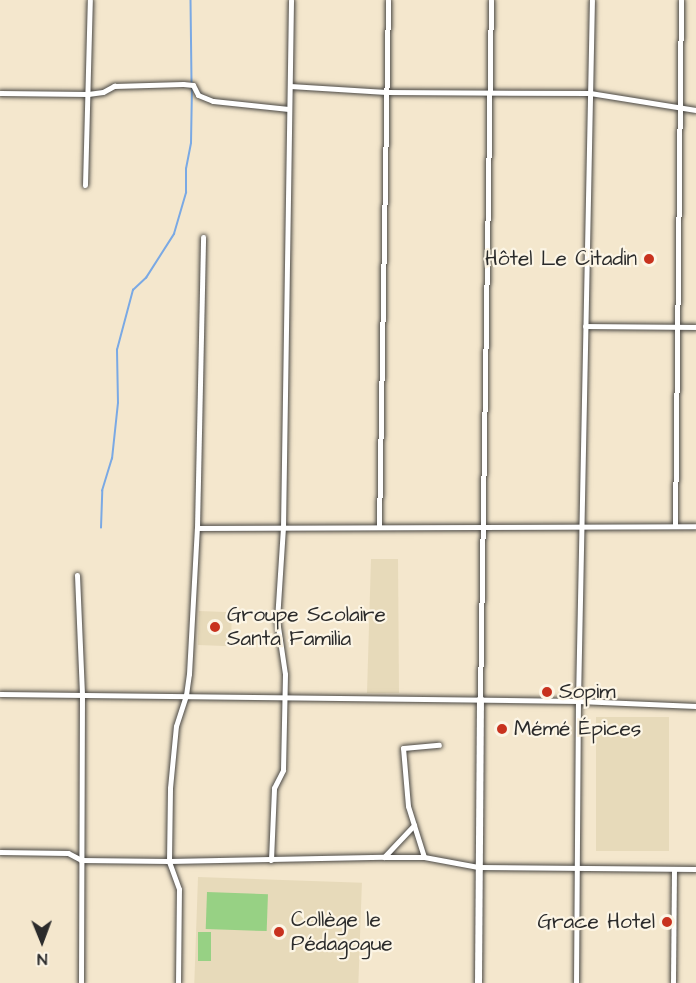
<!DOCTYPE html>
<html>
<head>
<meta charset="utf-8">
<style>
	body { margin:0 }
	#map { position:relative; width:696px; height:983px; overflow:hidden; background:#f4e7cd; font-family:"Architects Daughter",sans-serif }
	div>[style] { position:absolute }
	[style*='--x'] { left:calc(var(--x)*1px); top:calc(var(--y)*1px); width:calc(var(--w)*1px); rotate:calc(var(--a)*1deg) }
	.built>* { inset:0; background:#e7daba; transform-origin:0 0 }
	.green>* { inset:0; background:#97d184; transform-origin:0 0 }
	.stream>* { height:1.5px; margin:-0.75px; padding:0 0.75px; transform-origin:0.75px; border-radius:0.75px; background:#7aa9e4 }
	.roads { filter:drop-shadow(0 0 2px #494743) drop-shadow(0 0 2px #494743) }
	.minor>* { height:5px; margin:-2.5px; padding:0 2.5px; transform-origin:2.5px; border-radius:2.5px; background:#fff }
	.tertiary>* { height:7px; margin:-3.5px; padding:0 3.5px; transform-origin:3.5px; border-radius:3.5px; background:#fff }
	.dots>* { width:16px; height:16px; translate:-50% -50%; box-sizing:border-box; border:3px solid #fcf5e5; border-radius:50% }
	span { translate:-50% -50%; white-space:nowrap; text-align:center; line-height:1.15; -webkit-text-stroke:4.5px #fcf5e5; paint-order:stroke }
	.poi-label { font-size:21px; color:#2b2b2b }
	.right { translate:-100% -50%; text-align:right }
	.left { translate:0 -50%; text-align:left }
	.north { position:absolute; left:12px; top:911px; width:60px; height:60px; -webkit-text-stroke:4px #fcf5e5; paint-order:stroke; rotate:179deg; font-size:16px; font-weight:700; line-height:24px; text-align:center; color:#2b2b2b }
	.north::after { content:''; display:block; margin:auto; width:21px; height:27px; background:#2b2b2b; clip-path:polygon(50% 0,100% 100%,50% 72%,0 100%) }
</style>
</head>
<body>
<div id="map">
	<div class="built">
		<i style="clip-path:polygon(371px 559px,398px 559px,399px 693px,367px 693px)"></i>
		<i style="left:199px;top:611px;width:33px;height:34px;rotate:2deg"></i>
		<i style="left:596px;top:717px;width:73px;height:134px"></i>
		<i style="left:198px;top:877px;width:164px;height:106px;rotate:2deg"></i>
	</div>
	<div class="green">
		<i style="left:207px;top:892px;width:61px;height:37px;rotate:2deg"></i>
		<i style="left:198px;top:932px;width:13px;height:29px"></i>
	</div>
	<div class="stream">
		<i style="--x:191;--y:0;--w:83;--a:89.3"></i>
		<i style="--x:101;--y:528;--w:37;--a:-88"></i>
		<i style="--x:102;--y:491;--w:34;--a:-73"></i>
		<i style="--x:112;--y:459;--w:56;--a:-83.9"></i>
		<i style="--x:118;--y:403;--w:53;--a:-91.1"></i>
		<i style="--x:117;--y:350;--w:62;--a:-75.1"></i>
		<i style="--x:133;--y:290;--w:18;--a:-43"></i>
		<i style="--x:146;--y:278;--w:52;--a:-57.5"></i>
		<i style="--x:174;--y:234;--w:43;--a:-73.7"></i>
		<i style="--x:186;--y:193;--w:24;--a:-90"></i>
		<i style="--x:186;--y:169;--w:26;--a:-79"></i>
		<i style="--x:191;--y:143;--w:55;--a:-89"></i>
	</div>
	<div class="roads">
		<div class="minor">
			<i style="--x:290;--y:86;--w:96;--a:3.6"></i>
			<i style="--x:386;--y:92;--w:204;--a:0.3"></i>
			<i style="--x:590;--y:93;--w:107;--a:9.1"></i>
			<i style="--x:0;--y:93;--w:88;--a:0.7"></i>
			<i style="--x:88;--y:94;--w:15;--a:-8"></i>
			<i style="--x:103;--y:92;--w:13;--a:-29"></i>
			<i style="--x:114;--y:86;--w:69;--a:-1.7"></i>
			<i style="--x:183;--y:84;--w:10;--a:6"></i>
			<i style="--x:193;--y:85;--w:11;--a:63"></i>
			<i style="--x:198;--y:95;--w:16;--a:22"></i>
			<i style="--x:213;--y:101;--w:76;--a:6"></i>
			<i style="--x:85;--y:185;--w:185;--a:-88.5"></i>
			<i style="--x:585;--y:326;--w:111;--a:0.5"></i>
			<i style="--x:675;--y:526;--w:526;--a:-89.35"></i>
			<i style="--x:379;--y:527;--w:527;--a:-89.02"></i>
			<i style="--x:197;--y:528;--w:499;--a:-0.2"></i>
			<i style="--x:77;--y:575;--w:119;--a:87.6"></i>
			<i style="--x:82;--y:694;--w:289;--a:90.2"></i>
			<i style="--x:0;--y:694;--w:578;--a:0.69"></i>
			<i style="--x:578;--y:701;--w:118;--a:2.4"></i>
			<i style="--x:480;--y:699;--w:699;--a:-89.1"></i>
			<i style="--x:0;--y:852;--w:68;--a:0.8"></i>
			<i style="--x:68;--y:853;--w:15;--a:28"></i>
			<i style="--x:81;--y:860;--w:88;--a:0.7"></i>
			<i style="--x:169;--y:861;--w:215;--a:-1.1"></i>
			<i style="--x:384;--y:857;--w:40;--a:0"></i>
			<i style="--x:424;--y:857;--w:55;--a:10.5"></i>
			<i style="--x:478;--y:867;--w:218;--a:0.5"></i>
			<i style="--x:384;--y:857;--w:44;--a:-46.8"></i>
			<i style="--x:424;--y:857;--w:53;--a:-107.4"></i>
			<i style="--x:408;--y:806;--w:58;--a:-94.9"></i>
			<i style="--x:403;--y:748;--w:36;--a:-5"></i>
			<i style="--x:271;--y:860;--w:72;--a:-87.6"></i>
			<i style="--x:274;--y:788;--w:20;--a:-63"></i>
			<i style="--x:283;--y:770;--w:96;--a:-88.8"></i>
			<i style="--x:285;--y:674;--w:55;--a:-98.4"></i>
			<i style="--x:277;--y:620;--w:92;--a:-86.3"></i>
			<i style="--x:283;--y:528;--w:528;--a:-89.13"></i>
			<i style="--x:178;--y:983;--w:94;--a:-89.4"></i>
			<i style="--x:179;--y:889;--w:30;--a:-110"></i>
			<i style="--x:169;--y:861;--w:73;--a:-89.2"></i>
			<i style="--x:170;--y:788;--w:62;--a:-84.5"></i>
			<i style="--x:176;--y:726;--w:33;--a:-72"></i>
			<i style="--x:186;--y:695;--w:21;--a:-82"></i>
			<i style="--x:189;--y:674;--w:146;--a:-86.9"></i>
			<i style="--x:197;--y:528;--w:291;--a:-88.8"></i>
			<i style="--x:576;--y:983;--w:282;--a:-89.6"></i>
			<i style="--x:578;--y:701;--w:701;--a:-88.86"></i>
			<i style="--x:673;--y:983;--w:114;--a:-89.5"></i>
		</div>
		<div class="tertiary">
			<i style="--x:478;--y:983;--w:284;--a:-89.6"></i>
		</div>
	</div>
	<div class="dots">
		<i style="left:649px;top:259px;background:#c8321e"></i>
		<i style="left:215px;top:627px;background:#c8321e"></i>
		<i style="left:547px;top:692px;background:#c8321e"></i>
		<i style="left:502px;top:729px;background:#c8321e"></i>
		<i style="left:667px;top:922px;background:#c8321e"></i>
		<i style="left:279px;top:932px;background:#c8321e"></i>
	</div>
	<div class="poi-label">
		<span class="right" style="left:637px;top:259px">Hôtel Le Citadin</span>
		<span class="left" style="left:227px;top:627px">Groupe Scolaire<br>Santa Familia</span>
		<span class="left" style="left:559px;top:692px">Sopim</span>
		<span class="left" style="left:514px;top:729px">Mémé Épices</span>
		<span class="left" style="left:291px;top:932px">Collège le<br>Pédagogue</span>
		<span class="right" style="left:655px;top:922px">Grace Hotel</span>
	</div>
	<div class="north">N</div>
</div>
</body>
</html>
